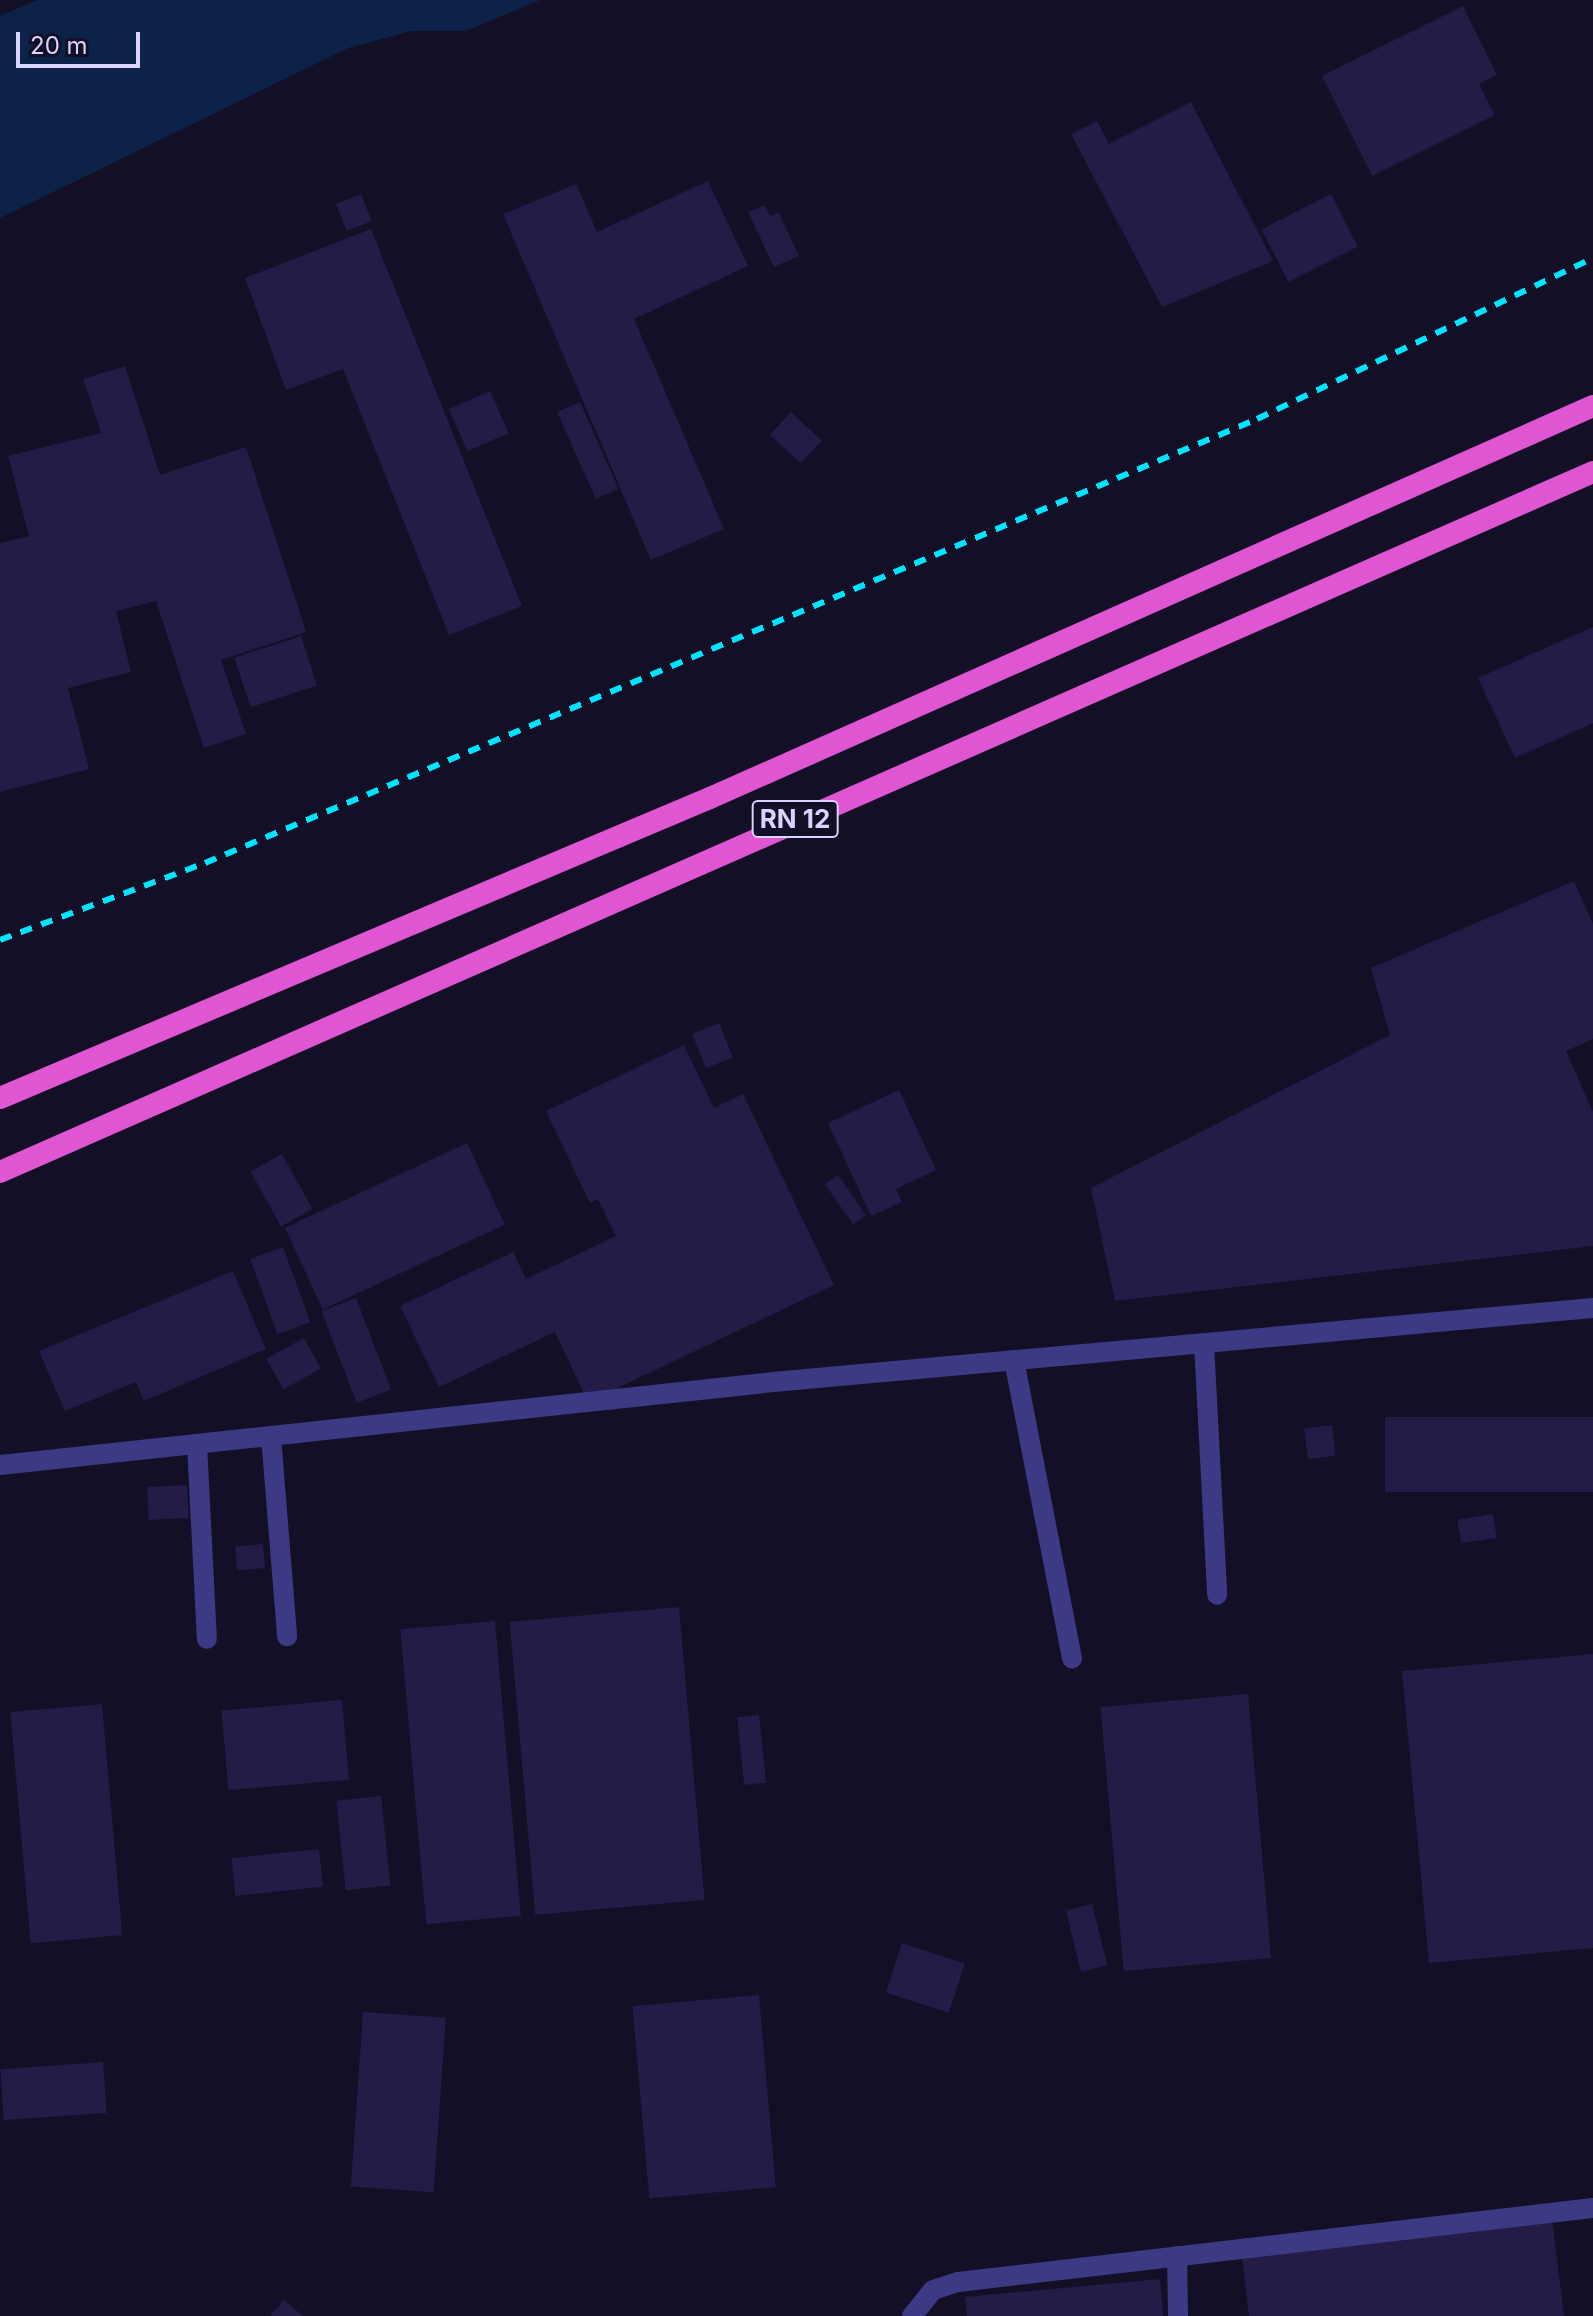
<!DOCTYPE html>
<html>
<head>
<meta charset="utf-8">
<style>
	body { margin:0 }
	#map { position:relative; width:1593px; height:2316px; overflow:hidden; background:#130f26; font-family:Inter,sans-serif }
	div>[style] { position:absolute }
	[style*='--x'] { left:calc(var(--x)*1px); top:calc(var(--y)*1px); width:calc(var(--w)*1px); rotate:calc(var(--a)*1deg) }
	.water>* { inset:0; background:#0c2248 }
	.building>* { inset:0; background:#241b47; transform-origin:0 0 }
	.service>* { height:20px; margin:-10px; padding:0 10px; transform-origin:10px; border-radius:10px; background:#3d3a85 }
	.minor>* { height:20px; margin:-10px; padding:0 10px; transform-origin:10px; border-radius:10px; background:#3d3a85 }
	.trunk>* { height:22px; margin:-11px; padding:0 11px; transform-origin:11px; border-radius:11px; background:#e055d1 }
	.rail>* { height:6px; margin-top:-3px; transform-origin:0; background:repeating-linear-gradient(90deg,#00e5ff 0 12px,transparent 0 22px) }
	span { translate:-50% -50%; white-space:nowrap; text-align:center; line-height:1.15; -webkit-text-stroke:8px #130f26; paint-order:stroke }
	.shield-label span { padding:2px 6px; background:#130f26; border:2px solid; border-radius:6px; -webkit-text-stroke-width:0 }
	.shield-label { font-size:26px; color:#d9d4ff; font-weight:700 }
	.scale { position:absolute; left:16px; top:32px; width:124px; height:36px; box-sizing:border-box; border:4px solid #d9d4ff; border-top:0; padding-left:10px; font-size:24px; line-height:28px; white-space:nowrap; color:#d9d4ff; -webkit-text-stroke:6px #130f26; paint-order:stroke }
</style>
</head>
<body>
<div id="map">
	<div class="water">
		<i style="clip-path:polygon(38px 0,540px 0,466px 31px,412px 31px,348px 48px,0 218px,0 16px)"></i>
	</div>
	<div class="building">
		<i style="clip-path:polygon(1463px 6px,1497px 75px,1479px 84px,1495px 115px,1372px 176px,1322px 76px)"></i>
		<i style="clip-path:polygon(1191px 102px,1273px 261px,1162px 307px,1071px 134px,1097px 121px,1109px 144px)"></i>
		<i style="clip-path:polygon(708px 181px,748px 266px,634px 319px,724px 529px,651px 560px,503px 214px,576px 184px,597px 232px)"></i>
		<i style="left:361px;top:194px;width:29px;height:27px;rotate:68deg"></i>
		<i style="left:1331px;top:194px;width:59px;height:78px;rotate:63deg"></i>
		<i style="clip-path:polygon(765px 205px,770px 216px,779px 213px,799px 256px,774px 267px,748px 212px)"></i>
		<i style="clip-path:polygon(371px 229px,522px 606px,449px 635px,343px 369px,286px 390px,245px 278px)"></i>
		<i style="clip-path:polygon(125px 366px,160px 475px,246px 447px,306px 632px,221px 660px,246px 734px,204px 748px,156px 601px,116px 611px,131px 672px,68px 688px,89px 769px,0 792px,0 543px,29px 536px,8px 456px,101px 433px,83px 379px)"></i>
		<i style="left:490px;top:391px;width:46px;height:45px;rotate:66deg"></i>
		<i style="left:580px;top:402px;width:95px;height:25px;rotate:66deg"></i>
		<i style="left:791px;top:412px;width:42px;height:31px;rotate:43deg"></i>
		<i style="clip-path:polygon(1593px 627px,1593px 723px,1515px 758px,1478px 678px)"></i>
		<i style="left:301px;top:636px;width:52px;height:70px;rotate:72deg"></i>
		<i style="clip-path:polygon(1574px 881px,1593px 924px,1593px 1039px,1566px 1051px,1593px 1112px,1593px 1246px,1115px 1301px,1091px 1188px,1390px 1035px,1371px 968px)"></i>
		<i style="left:719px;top:1023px;width:37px;height:29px;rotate:68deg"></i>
		<i style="clip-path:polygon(684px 1045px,714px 1108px,743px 1094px,834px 1285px,588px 1402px,555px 1332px,439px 1387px,400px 1306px,513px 1252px,526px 1279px,616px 1236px,598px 1199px,590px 1203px,546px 1111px)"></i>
		<i style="clip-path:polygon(899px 1090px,936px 1170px,896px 1189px,902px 1202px,871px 1216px,828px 1123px)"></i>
		<i style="left:467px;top:1143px;width:90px;height:201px;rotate:65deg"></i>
		<i style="left:282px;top:1154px;width:63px;height:36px;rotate:61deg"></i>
		<i style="left:838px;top:1175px;width:49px;height:16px;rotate:55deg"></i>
		<i style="left:283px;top:1247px;width:80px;height:35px;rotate:70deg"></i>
		<i style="clip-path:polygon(233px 1271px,266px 1349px,144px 1401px,136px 1382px,65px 1411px,39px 1351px)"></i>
		<i style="left:356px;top:1298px;width:98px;height:37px;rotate:69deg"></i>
		<i style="left:304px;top:1338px;width:35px;height:43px;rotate:61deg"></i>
		<i style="left:1593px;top:1417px;width:75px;height:208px;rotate:90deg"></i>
		<i style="left:1332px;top:1425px;width:31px;height:28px;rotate:83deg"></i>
		<i style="left:187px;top:1485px;width:33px;height:40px;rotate:87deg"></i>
		<i style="left:1493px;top:1514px;width:24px;height:36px;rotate:81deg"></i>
		<i style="left:263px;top:1544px;width:24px;height:28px;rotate:85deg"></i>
		<i style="left:679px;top:1607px;width:294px;height:170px;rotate:85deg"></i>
		<i style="left:495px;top:1621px;width:296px;height:95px;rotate:85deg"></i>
		<i style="clip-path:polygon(1593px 1654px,1593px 1948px,1429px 1963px,1402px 1671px)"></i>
		<i style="left:1248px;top:1694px;width:265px;height:148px;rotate:85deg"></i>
		<i style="left:342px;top:1700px;width:80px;height:121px;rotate:85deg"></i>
		<i style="left:102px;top:1704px;width:232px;height:92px;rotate:85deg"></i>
		<i style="left:759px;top:1715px;width:68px;height:22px;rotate:84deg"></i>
		<i style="left:381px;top:1796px;width:90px;height:45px;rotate:84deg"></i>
		<i style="left:319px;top:1849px;width:38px;height:88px;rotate:84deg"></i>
		<i style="left:1092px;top:1904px;width:63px;height:27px;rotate:76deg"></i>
		<i style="left:902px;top:1943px;width:66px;height:52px;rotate:18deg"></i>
		<i style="left:759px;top:1995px;width:193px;height:127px;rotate:85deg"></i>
		<i style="left:363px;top:2012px;width:83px;height:175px;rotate:4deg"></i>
		<i style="left:103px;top:2062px;width:51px;height:103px;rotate:86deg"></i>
		<i style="clip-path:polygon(1552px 2219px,1564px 2316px,1249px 2316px,1242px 2257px)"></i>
		<i style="clip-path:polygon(1160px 2279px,1163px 2316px,967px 2316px,965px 2297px)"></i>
		<i style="clip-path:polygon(284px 2300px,303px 2316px,270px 2316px)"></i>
	</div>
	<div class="service">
		<i style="--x:1204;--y:1343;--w:252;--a:87"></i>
		<i style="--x:1014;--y:1360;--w:304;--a:79"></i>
		<i style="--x:271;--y:1436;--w:201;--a:85.4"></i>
		<i style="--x:197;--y:1444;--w:195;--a:87.1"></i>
		<i style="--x:0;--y:1465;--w:788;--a:-6.12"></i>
		<i style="--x:784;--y:1381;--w:812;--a:-5.16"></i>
	</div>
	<div class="minor">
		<i style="--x:1177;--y:2256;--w:60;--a:89"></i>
		<i style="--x:912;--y:2316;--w:33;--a:-51"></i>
		<i style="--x:933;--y:2290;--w:26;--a:-18"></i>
		<i style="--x:958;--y:2282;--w:639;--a:-6.65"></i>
	</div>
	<div class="trunk">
		<i style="--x:0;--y:1098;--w:771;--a:-22.91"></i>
		<i style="--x:710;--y:798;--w:966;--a:-23.94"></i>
		<i style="--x:0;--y:1172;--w:1740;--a:-23.72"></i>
	</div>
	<div class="rail">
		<i style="--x:0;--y:940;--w:219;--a:-20.6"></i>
		<i style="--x:205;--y:863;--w:1142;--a:-22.88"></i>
		<i style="--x:1257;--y:419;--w:373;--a:-25.6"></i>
	</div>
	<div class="shield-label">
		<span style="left:795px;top:819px">RN 12</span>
	</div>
	<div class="scale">20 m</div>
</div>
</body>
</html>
